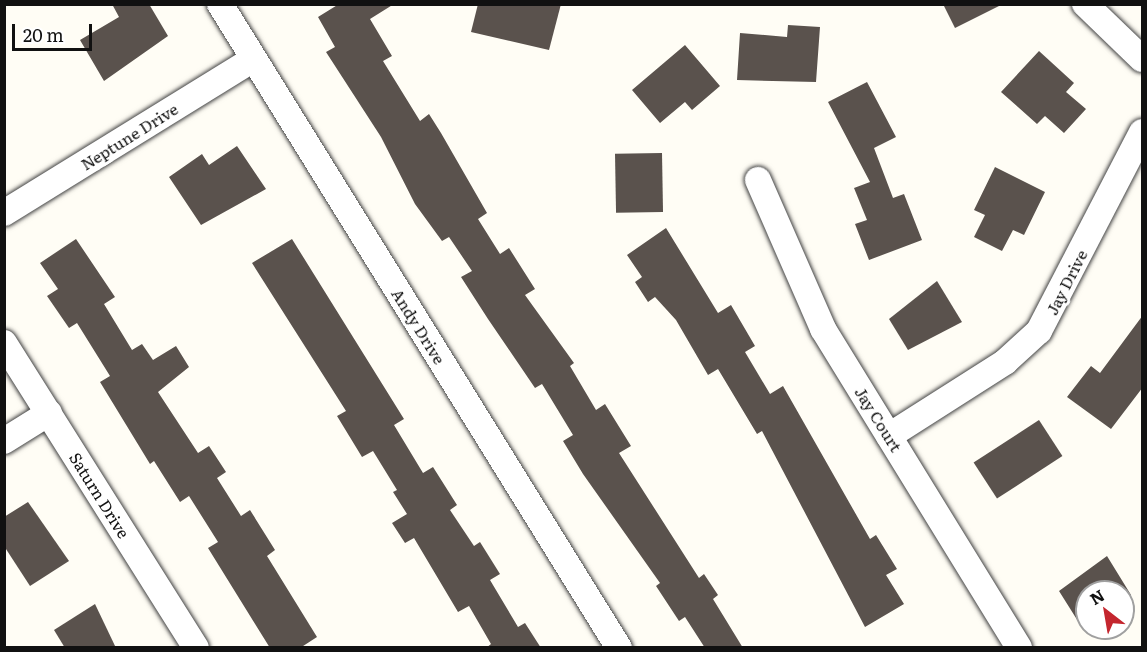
<!DOCTYPE html>
<html>
<head>
<meta charset="utf-8">
<style>
	body { margin:0 }
	#map { position:relative; width:1147px; height:652px; overflow:hidden; background:#fffdf5; font-family:Literata,serif }
	div>[style] { position:absolute }
	[style*='--x'] { left:calc(var(--x)*1px); top:calc(var(--y)*1px); width:calc(var(--w)*1px); rotate:calc(var(--a)*1deg) }
	.building>* { inset:0; background:#5a524d; transform-origin:0 0 }
	.roads { filter:drop-shadow(0 0 2px #444) drop-shadow(0 0 2px #444) }
	.street>* { height:26px; margin:-13px; padding:0 13px; transform-origin:13px; border-radius:13px; background:#fff }
	span { translate:-50% -50%; white-space:nowrap; text-align:center; line-height:1.15; -webkit-text-stroke:6px #fff; paint-order:stroke }
	.street-label { font-size:16px; color:#111 }
	.frame { position:absolute; inset:0; border:6px solid #111; pointer-events:none }
	.north { position:absolute; left:1075px; top:580px; width:60px; height:60px; box-sizing:border-box; background:#fff; border:2px solid #a0a0a0; border-radius:50%; rotate:329deg; font-size:16px; font-weight:700; line-height:24px; text-align:center; color:#111 }
	.north::after { content:''; display:block; margin:auto; width:21px; height:27px; background:#c4262e; clip-path:polygon(50% 0,100% 100%,50% 72%,0 100%) }
	.scale { position:absolute; left:12px; top:24px; width:80px; height:27px; box-sizing:border-box; border:3px solid #111; border-top:0; padding-left:8px; font-size:18px; line-height:21px; white-space:nowrap; color:#111; -webkit-text-stroke:4px #fff; paint-order:stroke }
</style>
</head>
<body>
<div id="map">
	<div class="building">
		<i style="clip-path:polygon(112px 4px,149px 4px,168px 36px,104px 81px,80px 40px,119px 17px)"></i>
		<i style="clip-path:polygon(339px 4px,394px 4px,370px 19px,392px 56px,383px 61px,420px 121px,429px 114px,441px 133px,487px 213px,478px 219px,500px 254px,509px 248px,535px 289px,525px 295px,574px 363px,570px 366px,596px 410px,605px 404px,631px 446px,619px 453px,699px 578px,704px 574px,718px 595px,713px 599px,743px 648px,705px 648px,685px 617px,679px 621px,656px 586px,660px 583px,583px 474px,563px 441px,573px 435px,542px 384px,535px 388px,488px 319px,461px 277px,472px 271px,449px 237px,442px 241px,415px 204px,381px 137px,326px 52px,335px 47px,318px 17px)"></i>
		<i style="clip-path:polygon(478px 4px,561px 4px,549px 50px,471px 32px)"></i>
		<i style="clip-path:polygon(943px 4px,1003px 4px,955px 28px)"></i>
		<i style="clip-path:polygon(788px 25px,820px 27px,816px 82px,737px 80px,740px 33px,787px 37px)"></i>
		<i style="clip-path:polygon(685px 45px,720px 86px,692px 110px,685px 102px,660px 123px,632px 90px)"></i>
		<i style="clip-path:polygon(1039px 51px,1074px 83px,1066px 92px,1086px 109px,1064px 133px,1045px 116px,1037px 124px,1001px 92px)"></i>
		<i style="clip-path:polygon(867px 82px,896px 137px,874px 148px,893px 198px,904px 194px,922px 240px,869px 260px,855px 224px,867px 220px,854px 188px,870px 182px,828px 102px)"></i>
		<i style="clip-path:polygon(237px 146px,266px 189px,201px 225px,169px 177px,202px 154px,209px 165px)"></i>
		<i style="left:662px;top:153px;width:59px;height:47px;rotate:89deg"></i>
		<i style="clip-path:polygon(995px 167px,1045px 192px,1024px 235px,1013px 230px,1002px 251px,974px 237px,985px 215px,974px 210px)"></i>
		<i style="clip-path:polygon(666px 228px,718px 313px,731px 305px,755px 346px,745px 352px,770px 394px,783px 386px,870px 539px,876px 535px,897px 569px,886px 575px,904px 604px,865px 627px,762px 431px,757px 434px,718px 369px,708px 375px,676px 320px,655px 297px,648px 302px,635px 282px,642px 277px,627px 255px)"></i>
		<i style="clip-path:polygon(76px 239px,115px 297px,104px 304px,132px 350px,142px 344px,153px 360px,176px 346px,189px 367px,158px 392px,198px 453px,209px 446px,226px 472px,217px 478px,241px 516px,250px 510px,275px 550px,267px 556px,317px 637px,300px 648px,270px 648px,208px 548px,218px 542px,189px 496px,180px 502px,154px 461px,150px 464px,100px 382px,110px 376px,77px 323px,69px 328px,47px 296px,58px 289px,40px 263px)"></i>
		<i style="clip-path:polygon(292px 239px,404px 419px,394px 425px,423px 473px,433px 467px,457px 505px,450px 510px,474px 546px,480px 542px,500px 574px,490px 580px,518px 627px,525px 623px,541px 648px,486px 648px,491px 644px,469px 606px,458px 612px,414px 538px,405px 543px,392px 523px,407px 514px,393px 492px,397px 490px,373px 451px,362px 457px,337px 416px,346px 411px,252px 263px)"></i>
		<i style="clip-path:polygon(937px 281px,962px 322px,908px 350px,889px 319px)"></i>
		<i style="clip-path:polygon(1143px 315px,1143px 387px,1111px 429px,1067px 397px,1091px 366px,1100px 373px)"></i>
		<i style="left:1039px;top:420px;width:43px;height:78px;rotate:57deg"></i>
		<i style="clip-path:polygon(28px 502px,69px 561px,30px 586px,4px 546px,4px 517px)"></i>
		<i style="clip-path:polygon(1107px 556px,1131px 595px,1123px 601px,1123px 592px,1087px 592px,1087px 623px,1081px 626px,1059px 591px)"></i>
		<i style="clip-path:polygon(95px 604px,116px 648px,65px 648px,54px 630px)"></i>
	</div>
	<div class="roads">
		<div class="street">
			<i style="--x:220;--y:4;--w:758;--a:58.22"></i>
			<i style="--x:1085;--y:4;--w:79;--a:44"></i>
			<i style="--x:758;--y:180;--w:163;--a:66.4"></i>
			<i style="--x:823;--y:329;--w:374;--a:58.4"></i>
			<i style="--x:4;--y:213;--w:293;--a:-31.7"></i>
			<i style="--x:4;--y:343;--w:360;--a:57.8"></i>
			<i style="--x:889;--y:436;--w:138;--a:-32.5"></i>
			<i style="--x:1005;--y:362;--w:46;--a:-42.4"></i>
			<i style="--x:1039;--y:331;--w:224;--a:-62.6"></i>
			<i style="--x:4;--y:441;--w:53;--a:-31.9"></i>
		</div>
	</div>
	<div class="street-label">
		<span style="left:129px;top:136px;rotate:-32deg">Neptune Drive</span>
		<span style="left:1066px;top:282px;rotate:-63deg">Jay Drive</span>
		<span style="left:419px;top:326px;rotate:58deg">Andy Drive</span>
		<span style="left:879px;top:419px;rotate:58deg">Jay Court</span>
		<span style="left:100px;top:495px;rotate:58deg">Saturn Drive</span>
	</div>
	<div class="frame"></div>
	<div class="north">N</div>
	<div class="scale">20 m</div>
</div>
</body>
</html>
